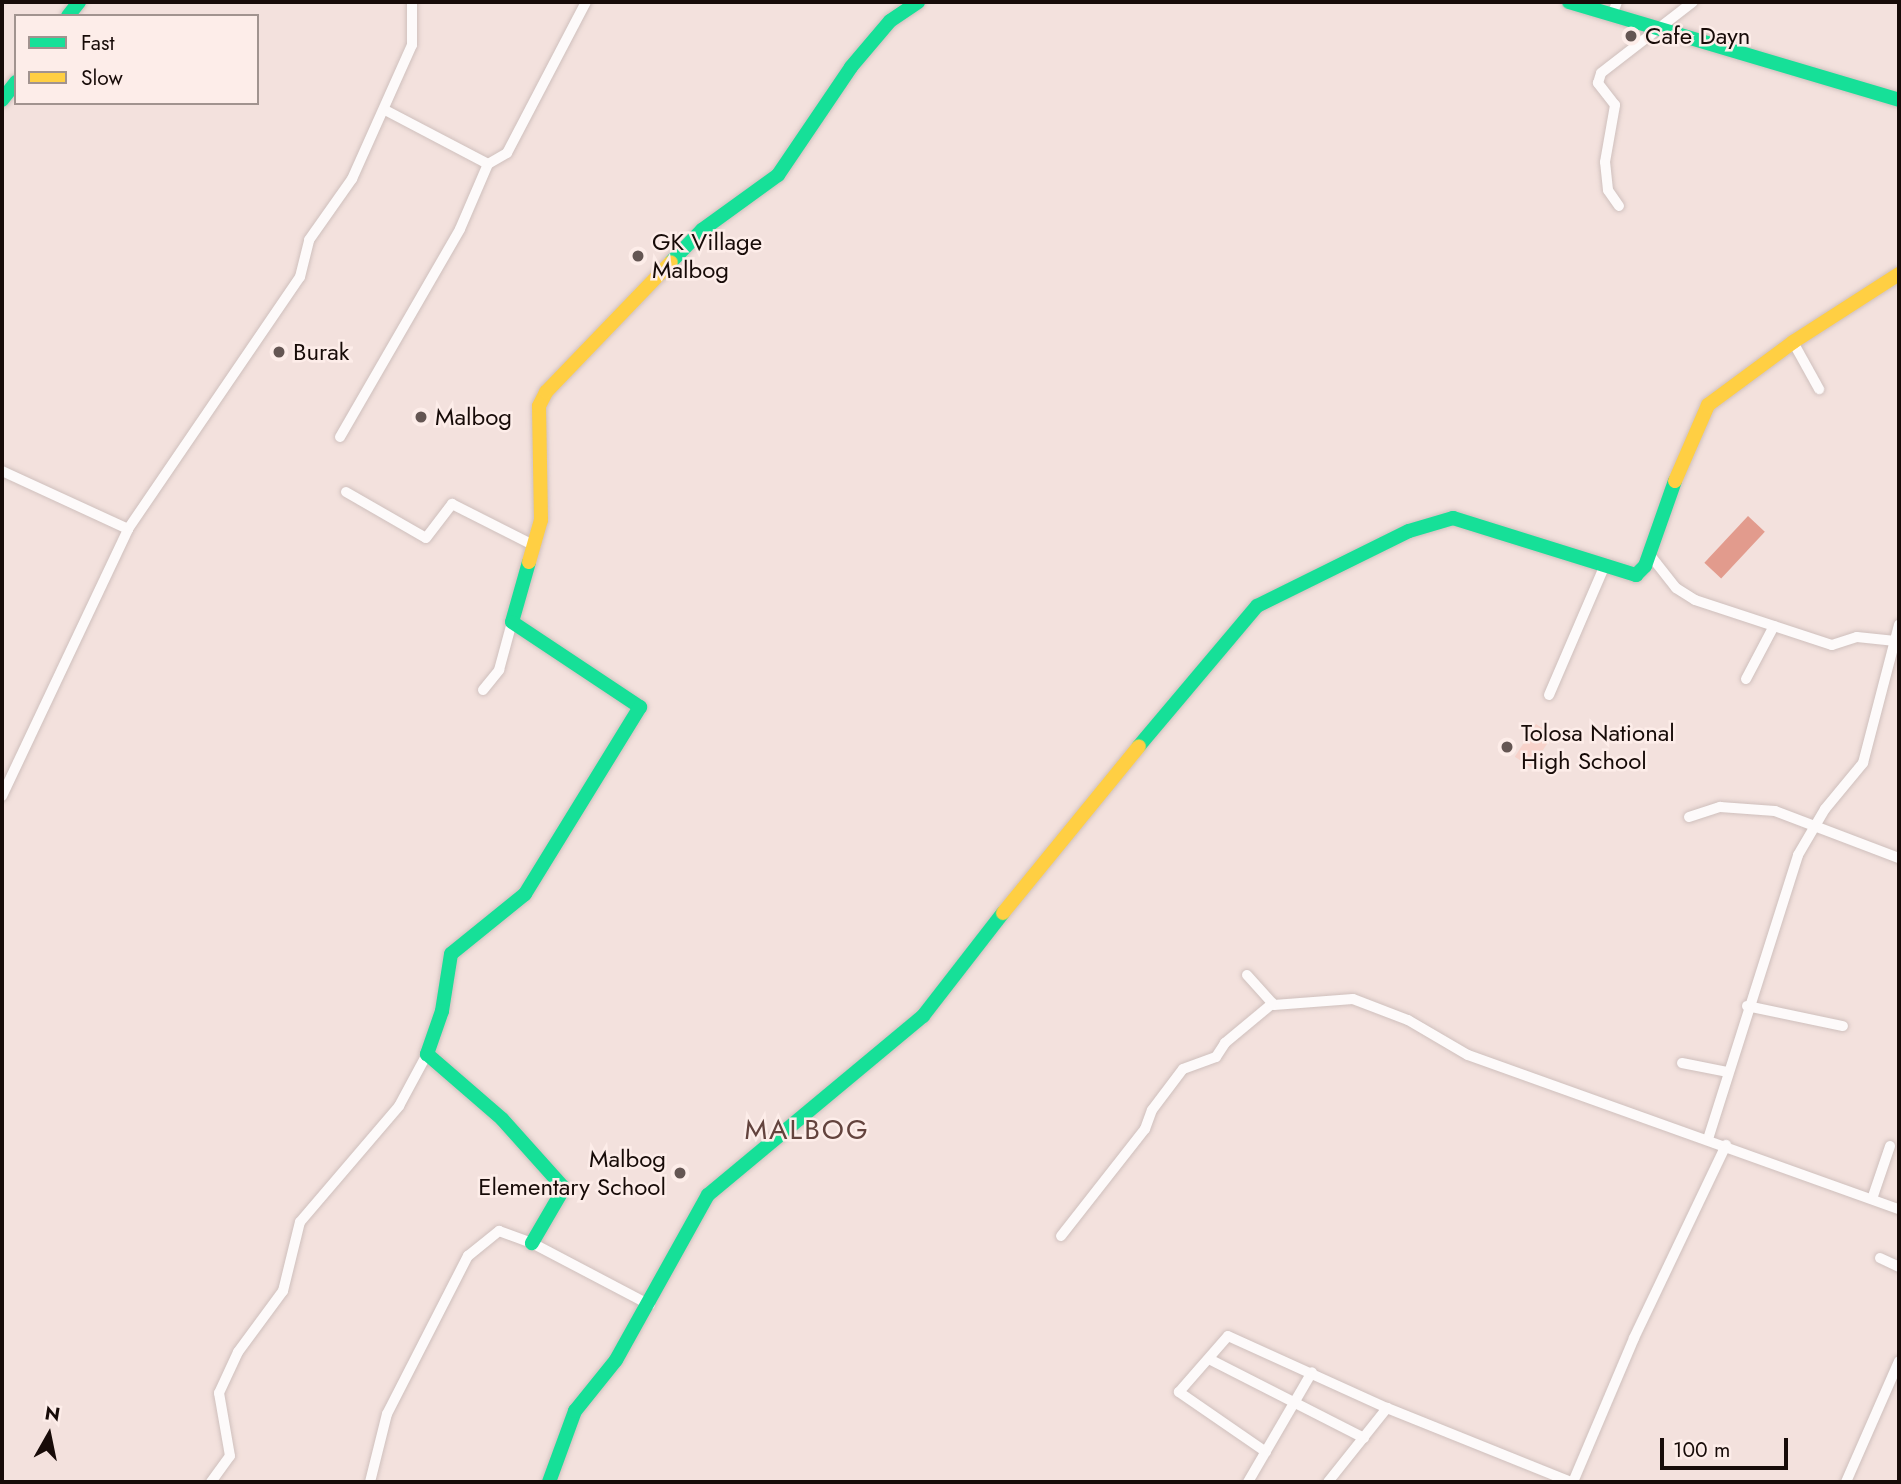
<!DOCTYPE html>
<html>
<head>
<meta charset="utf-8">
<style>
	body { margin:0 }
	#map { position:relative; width:1901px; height:1484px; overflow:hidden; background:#f3e1dd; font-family:Jost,sans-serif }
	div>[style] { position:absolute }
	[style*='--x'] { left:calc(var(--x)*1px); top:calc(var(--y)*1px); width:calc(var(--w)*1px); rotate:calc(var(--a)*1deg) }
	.green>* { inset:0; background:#f7d2ca; transform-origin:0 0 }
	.water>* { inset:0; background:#e29b8d; transform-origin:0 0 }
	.roads { filter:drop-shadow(0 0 2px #cfc0bd) drop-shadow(0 0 2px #cfc0bd) }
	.street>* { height:10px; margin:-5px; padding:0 5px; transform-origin:5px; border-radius:5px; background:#fdfafa }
	.fast>* { height:14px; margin:-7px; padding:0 7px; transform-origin:7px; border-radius:7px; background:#16e098 }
	.slow>* { height:14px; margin:-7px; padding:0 7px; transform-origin:7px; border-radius:7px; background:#ffcf43 }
	.dots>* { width:19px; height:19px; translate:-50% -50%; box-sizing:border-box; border:4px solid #fdede9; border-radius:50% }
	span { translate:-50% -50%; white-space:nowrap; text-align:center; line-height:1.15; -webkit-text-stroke:5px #fdede9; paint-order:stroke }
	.poi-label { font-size:24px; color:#170b08 }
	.left { translate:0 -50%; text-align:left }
	.right { translate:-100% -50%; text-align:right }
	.quarter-label { font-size:28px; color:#63433d; letter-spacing:2px }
	.frame { position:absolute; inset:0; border:4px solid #170b08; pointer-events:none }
	.legend { position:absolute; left:14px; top:14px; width:245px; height:91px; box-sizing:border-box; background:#fdede9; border:2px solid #a1938f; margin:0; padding:9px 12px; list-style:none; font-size:21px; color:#170b08 }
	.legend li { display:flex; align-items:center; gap:14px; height:35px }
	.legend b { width:35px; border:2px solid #a1938f }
	.north { position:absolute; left:14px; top:1400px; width:70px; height:70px; -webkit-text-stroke:5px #fdede9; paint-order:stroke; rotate:9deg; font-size:19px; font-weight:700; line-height:28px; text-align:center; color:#170b08 }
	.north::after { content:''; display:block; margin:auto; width:24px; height:32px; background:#170b08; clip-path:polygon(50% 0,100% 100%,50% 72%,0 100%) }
	.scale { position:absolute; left:1660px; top:1438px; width:128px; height:32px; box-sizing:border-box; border:4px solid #170b08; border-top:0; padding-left:9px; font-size:21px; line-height:24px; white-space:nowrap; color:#170b08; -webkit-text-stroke:5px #fdede9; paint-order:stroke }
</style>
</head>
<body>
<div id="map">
	<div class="green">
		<i style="left:1536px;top:724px;width:20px;height:39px;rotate:33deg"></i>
	</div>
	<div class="water">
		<i style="left:1748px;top:516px;width:23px;height:64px;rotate:43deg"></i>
	</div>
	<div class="roads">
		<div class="street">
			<i style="--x:1612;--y:15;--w:14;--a:-69"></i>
			<i style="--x:488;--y:164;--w:22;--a:-30"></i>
			<i style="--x:507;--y:153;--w:170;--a:-62.4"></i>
			<i style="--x:1619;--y:206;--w:19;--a:-125"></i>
			<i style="--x:1608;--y:190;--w:28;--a:-96"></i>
			<i style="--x:1605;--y:162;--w:58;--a:-80"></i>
			<i style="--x:1615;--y:105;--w:28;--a:-128"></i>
			<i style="--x:1598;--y:83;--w:10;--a:-73"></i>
			<i style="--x:1601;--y:73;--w:116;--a:-37.7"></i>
			<i style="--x:1793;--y:342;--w:54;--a:61"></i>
			<i style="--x:340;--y:437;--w:240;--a:-60"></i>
			<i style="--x:460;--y:229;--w:71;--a:-66.7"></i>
			<i style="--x:488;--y:164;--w:116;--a:-152.3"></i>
			<i style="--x:2;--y:471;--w:139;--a:24.7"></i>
			<i style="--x:346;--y:492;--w:92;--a:29.9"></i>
			<i style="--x:426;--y:538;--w:43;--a:-52.6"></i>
			<i style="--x:452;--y:504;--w:93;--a:26.8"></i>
			<i style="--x:1650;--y:555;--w:42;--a:51.8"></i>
			<i style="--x:1676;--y:588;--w:22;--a:32"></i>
			<i style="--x:1695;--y:600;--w:144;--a:18.2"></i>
			<i style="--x:1832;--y:645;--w:26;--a:-18"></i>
			<i style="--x:1857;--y:637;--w:36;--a:6"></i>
			<i style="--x:1746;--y:679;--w:60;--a:-62.2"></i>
			<i style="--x:483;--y:690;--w:26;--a:-51"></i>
			<i style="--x:499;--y:670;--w:50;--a:-74.8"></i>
			<i style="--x:1549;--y:695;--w:139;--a:-66.7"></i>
			<i style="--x:2;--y:796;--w:295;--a:-64.7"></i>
			<i style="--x:128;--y:529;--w:305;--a:-55.7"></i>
			<i style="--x:300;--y:277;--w:38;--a:-76"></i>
			<i style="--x:309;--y:240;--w:75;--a:-54.8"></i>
			<i style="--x:352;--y:179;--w:147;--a:-65.9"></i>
			<i style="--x:412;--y:45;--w:43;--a:-90"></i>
			<i style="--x:1689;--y:817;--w:33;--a:-18"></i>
			<i style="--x:1720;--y:807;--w:55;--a:4.2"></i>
			<i style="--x:1775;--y:811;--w:133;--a:20.8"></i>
			<i style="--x:1247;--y:975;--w:40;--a:48"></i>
			<i style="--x:1274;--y:1005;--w:79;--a:-4.3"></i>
			<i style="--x:1353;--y:999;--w:59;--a:20.9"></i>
			<i style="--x:1408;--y:1020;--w:69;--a:30.3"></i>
			<i style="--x:1468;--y:1055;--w:458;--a:19.7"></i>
			<i style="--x:1747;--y:1006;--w:98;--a:11.8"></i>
			<i style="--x:1682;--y:1063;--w:47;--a:11.1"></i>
			<i style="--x:1708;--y:1139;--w:298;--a:-72.4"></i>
			<i style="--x:1798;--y:855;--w:53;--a:-59.6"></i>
			<i style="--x:1825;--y:809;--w:60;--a:-50.4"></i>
			<i style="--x:1863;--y:763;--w:143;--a:-75.4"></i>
			<i style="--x:1872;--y:1199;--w:56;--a:-71.2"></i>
			<i style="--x:1061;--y:1236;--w:136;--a:-51.9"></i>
			<i style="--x:1145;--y:1129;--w:20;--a:-70"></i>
			<i style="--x:1152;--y:1110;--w:51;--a:-52.9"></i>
			<i style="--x:1183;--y:1069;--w:35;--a:-20"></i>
			<i style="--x:1216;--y:1057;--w:17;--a:-57"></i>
			<i style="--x:1225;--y:1043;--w:62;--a:-39.8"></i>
			<i style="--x:1880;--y:1258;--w:21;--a:25"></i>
			<i style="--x:1209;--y:1359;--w:174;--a:27"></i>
			<i style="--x:1266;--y:1452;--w:106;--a:-145.4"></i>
			<i style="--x:1179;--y:1392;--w:74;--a:-48.8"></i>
			<i style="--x:1228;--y:1336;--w:175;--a:24.4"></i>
			<i style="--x:1387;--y:1408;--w:198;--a:21.9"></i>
			<i style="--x:211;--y:1482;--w:32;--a:-54"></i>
			<i style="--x:230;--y:1456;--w:64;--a:-99.9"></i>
			<i style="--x:219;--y:1393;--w:45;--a:-65.1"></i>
			<i style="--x:238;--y:1352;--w:76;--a:-53.6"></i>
			<i style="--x:283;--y:1291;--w:71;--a:-76.2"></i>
			<i style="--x:300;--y:1222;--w:153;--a:-49.5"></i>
			<i style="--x:399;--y:1106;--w:59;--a:-61.7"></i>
			<i style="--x:370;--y:1482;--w:70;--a:-76"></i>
			<i style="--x:387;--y:1414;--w:178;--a:-62.9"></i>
			<i style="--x:468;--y:1256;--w:40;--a:-39"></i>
			<i style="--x:499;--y:1231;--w:35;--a:20"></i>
			<i style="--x:532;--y:1243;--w:133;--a:27.7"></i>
			<i style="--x:1248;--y:1482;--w:127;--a:-59.8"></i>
			<i style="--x:1328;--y:1482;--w:95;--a:-51.4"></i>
			<i style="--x:1573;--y:1482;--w:156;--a:-67"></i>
			<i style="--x:1634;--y:1338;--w:214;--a:-64.5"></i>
			<i style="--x:1846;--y:1482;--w:132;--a:-66.3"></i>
		</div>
		<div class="fast">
			<i style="--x:1569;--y:2;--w:344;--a:16.5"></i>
			<i style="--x:68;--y:16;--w:18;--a:-52"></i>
			<i style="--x:2;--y:100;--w:23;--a:-52"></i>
			<i style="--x:671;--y:262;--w:45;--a:-45.9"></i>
			<i style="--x:702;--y:230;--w:94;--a:-35.9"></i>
			<i style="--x:778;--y:175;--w:130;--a:-55.9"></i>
			<i style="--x:851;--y:67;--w:60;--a:-49.7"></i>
			<i style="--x:890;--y:21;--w:34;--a:-34"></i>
			<i style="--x:529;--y:562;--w:62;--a:105.8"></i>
			<i style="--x:512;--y:622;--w:154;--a:33.6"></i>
			<i style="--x:640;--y:707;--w:220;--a:121.6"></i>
			<i style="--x:525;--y:894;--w:95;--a:141"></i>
			<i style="--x:451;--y:954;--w:58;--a:99"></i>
			<i style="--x:442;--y:1011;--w:46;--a:109.2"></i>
			<i style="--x:427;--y:1054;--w:99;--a:40.9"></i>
			<i style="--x:502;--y:1119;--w:93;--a:48.1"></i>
			<i style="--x:564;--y:1188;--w:64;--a:120.2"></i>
			<i style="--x:1139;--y:746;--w:183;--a:-49.9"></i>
			<i style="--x:1257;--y:606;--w:169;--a:-26.3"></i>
			<i style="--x:1409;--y:531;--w:46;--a:-16.5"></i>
			<i style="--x:1453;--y:518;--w:192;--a:17.3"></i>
			<i style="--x:1636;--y:575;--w:13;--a:-45"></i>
			<i style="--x:1645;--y:566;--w:90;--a:-70.6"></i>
			<i style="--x:549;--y:1482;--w:76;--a:-69.9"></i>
			<i style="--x:575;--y:1411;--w:65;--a:-51.2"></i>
			<i style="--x:616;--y:1360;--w:189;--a:-60.9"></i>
			<i style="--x:708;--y:1195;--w:280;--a:-39.8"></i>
			<i style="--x:923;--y:1016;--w:130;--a:-52.2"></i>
		</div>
		<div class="slow">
			<i style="--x:1675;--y:481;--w:83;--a:-66.5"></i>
			<i style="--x:1708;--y:405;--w:106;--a:-36.5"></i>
			<i style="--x:1793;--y:342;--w:126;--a:-32.7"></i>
			<i style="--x:529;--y:562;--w:44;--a:-74.1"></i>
			<i style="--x:541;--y:520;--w:114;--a:-91"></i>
			<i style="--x:539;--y:406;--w:16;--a:-63"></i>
			<i style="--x:546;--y:392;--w:180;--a:-46.1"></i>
			<i style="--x:1003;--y:913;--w:215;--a:-50.8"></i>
		</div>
	</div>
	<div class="dots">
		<i style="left:1631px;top:36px;background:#645653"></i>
		<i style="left:638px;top:256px;background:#645653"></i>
		<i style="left:279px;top:352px;background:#645653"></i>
		<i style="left:421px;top:417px;background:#645653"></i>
		<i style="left:1507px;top:747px;background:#645653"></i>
		<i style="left:680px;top:1173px;background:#645653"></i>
	</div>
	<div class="poi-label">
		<span class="left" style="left:1645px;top:36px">Cafe Dayn</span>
		<span class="left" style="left:652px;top:256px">GK Village<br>Malbog</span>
		<span class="left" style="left:293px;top:352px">Burak</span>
		<span class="left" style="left:435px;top:417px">Malbog</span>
		<span class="left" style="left:1521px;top:747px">Tolosa National<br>High School</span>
		<span class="right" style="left:666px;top:1173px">Malbog<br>Elementary School</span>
	</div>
	<div class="quarter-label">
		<span style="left:807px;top:1130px">MALBOG</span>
	</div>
	<div class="frame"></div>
	<ul class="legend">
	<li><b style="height:9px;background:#16e098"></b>Fast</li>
	<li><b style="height:9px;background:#ffcf43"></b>Slow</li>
	</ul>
	<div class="north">N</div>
	<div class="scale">100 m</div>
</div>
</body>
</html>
